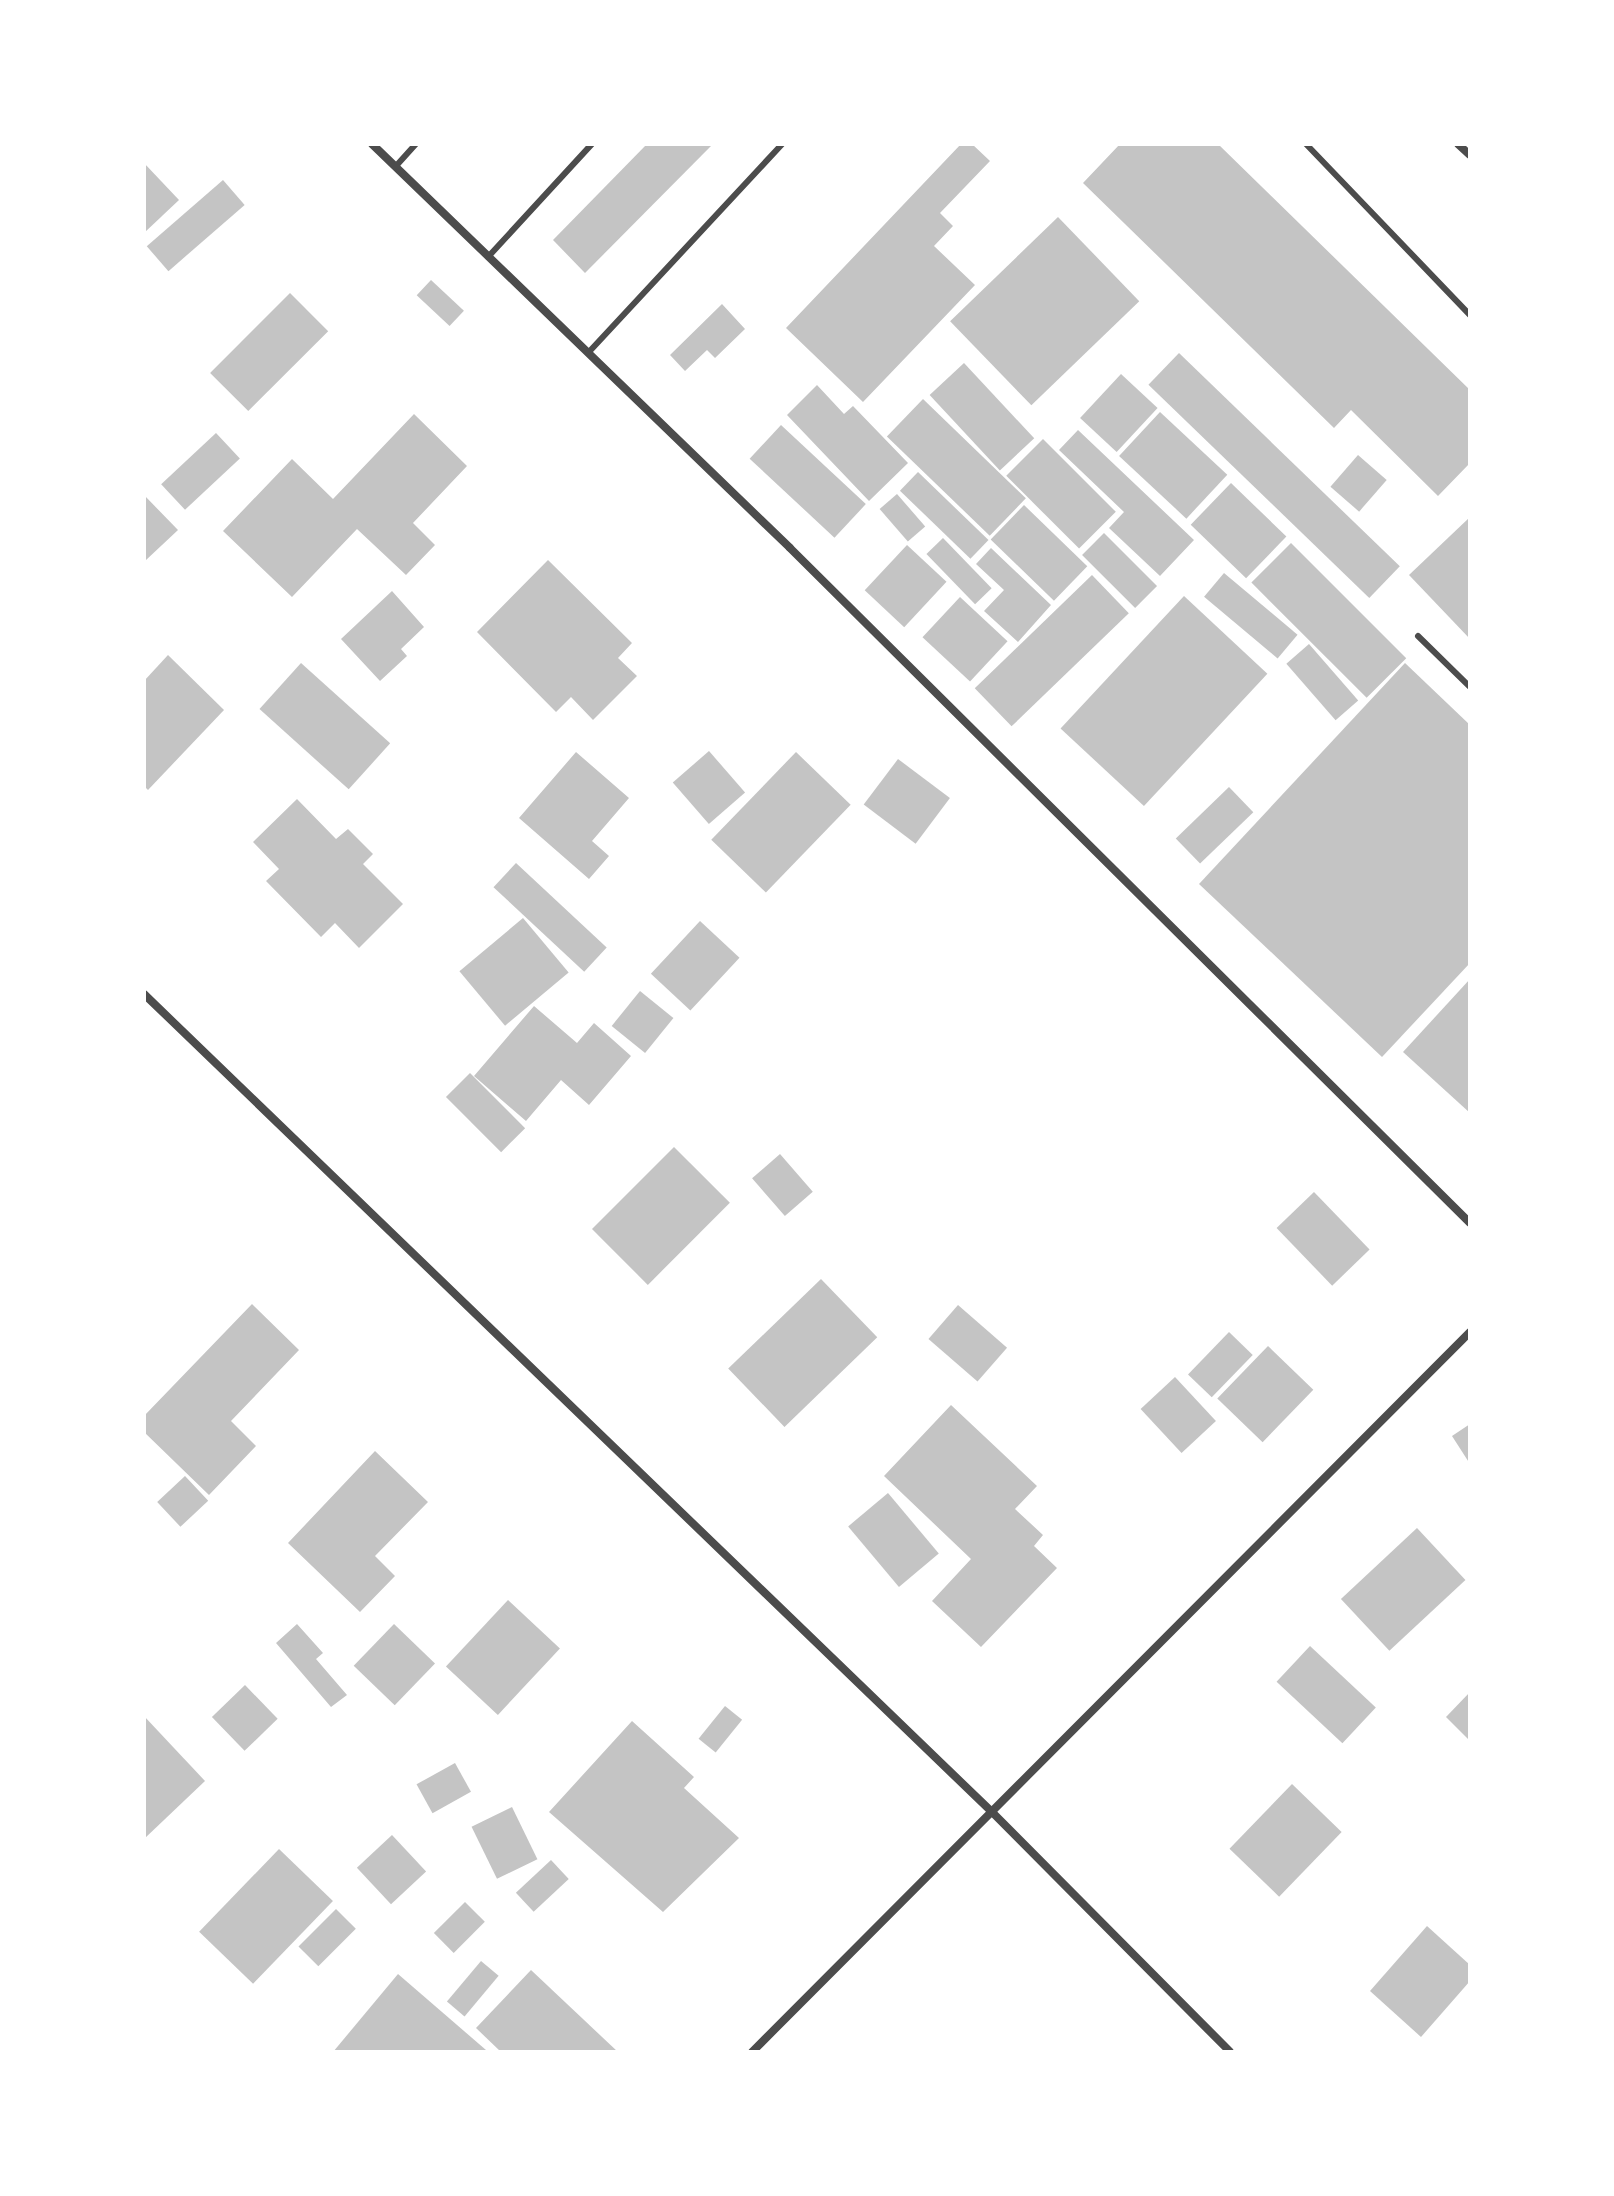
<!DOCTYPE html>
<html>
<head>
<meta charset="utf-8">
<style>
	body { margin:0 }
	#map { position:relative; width:1614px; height:2196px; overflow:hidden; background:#fff; font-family:Helvetica,sans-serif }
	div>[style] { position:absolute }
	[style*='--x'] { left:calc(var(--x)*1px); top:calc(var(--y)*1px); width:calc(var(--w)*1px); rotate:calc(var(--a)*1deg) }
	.building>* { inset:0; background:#c4c4c4; transform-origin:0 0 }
	.service>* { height:6px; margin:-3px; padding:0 3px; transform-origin:3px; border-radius:3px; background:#4c4c4c }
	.minor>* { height:8px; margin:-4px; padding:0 4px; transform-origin:4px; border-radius:4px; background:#4c4c4c }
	span { translate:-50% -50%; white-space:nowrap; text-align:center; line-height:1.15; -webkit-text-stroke:6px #fff; paint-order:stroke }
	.frame { position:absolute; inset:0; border:146px solid #fff; pointer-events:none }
</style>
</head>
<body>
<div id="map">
	<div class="building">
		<i style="clip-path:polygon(647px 144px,713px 144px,585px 273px,553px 240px)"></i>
		<i style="clip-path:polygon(961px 144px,972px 144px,990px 161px,940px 213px,953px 226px,934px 246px,975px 285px,863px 402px,786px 328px)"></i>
		<i style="clip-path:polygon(1120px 144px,1218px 144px,1470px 390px,1470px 463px,1438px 496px,1351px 410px,1334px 428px,1083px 183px)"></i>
		<i style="clip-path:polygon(144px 163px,179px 200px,144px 233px)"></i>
		<i style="left:223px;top:180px;width:33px;height:101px;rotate:49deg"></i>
		<i style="left:1058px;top:217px;width:117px;height:150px;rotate:46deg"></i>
		<i style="left:431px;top:280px;width:45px;height:21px;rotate:43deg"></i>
		<i style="left:290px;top:293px;width:54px;height:113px;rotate:45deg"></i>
		<i style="clip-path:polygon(722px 304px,745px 329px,715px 358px,707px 350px,685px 371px,670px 355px)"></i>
		<i style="left:1179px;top:353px;width:307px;height:44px;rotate:44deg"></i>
		<i style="left:964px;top:363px;width:103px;height:47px;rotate:47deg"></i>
		<i style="left:1121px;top:374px;width:50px;height:60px;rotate:43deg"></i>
		<i style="clip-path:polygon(817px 385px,844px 414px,853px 406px,908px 463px,869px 501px,787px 415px)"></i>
		<i style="left:923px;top:399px;width:143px;height:52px;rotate:44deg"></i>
		<i style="left:1160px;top:412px;width:92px;height:60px;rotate:43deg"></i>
		<i style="clip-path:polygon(414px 414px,467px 466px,413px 523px,435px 545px,406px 575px,357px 529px,292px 597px,223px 531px,292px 459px,333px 499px)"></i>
		<i style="left:781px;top:425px;width:116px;height:46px;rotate:43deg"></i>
		<i style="clip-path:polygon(1078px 430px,1194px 540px,1160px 576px,1109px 528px,1124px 512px,1059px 450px)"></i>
		<i style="left:216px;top:433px;width:35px;height:75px;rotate:47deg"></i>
		<i style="left:1043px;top:439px;width:103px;height:52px;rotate:45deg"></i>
		<i style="left:1358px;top:455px;width:38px;height:42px;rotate:41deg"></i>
		<i style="left:918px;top:472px;width:98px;height:26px;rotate:44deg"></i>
		<i style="left:1231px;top:483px;width:77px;height:58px;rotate:44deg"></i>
		<i style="left:897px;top:494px;width:43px;height:23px;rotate:49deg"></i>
		<i style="clip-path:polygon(144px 495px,178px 530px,145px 561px,144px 559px)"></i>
		<i style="left:1024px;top:505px;width:88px;height:48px;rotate:44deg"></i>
		<i style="clip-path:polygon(1470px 517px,1470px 639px,1409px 575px)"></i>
		<i style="left:1104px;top:533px;width:75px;height:31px;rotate:45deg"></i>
		<i style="left:943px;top:538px;width:70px;height:23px;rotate:46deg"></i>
		<i style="left:1291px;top:543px;width:163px;height:56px;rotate:45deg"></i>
		<i style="left:907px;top:545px;width:54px;height:62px;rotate:43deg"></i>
		<i style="clip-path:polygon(991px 548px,1051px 605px,1018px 642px,984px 611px,1004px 590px,976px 564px)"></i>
		<i style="clip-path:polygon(548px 560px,632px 643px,618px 658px,637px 676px,593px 720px,571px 697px,556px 712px,477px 632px)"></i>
		<i style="left:1224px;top:573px;width:96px;height:31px;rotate:40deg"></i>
		<i style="left:1092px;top:575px;width:53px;height:163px;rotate:46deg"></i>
		<i style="clip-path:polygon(392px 591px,424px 627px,401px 649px,407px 656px,380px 681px,341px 639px)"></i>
		<i style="left:1184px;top:596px;width:114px;height:181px;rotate:43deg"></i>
		<i style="left:960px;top:597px;width:65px;height:55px;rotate:43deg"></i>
		<i style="left:1309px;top:644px;width:75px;height:30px;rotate:49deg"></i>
		<i style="clip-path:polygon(168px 655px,224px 710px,148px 790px,144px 786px,144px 681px)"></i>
		<i style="left:301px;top:663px;width:120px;height:62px;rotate:42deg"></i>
		<i style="clip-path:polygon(1405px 663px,1470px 725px,1470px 963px,1382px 1057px,1199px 884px)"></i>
		<i style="left:709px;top:751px;width:55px;height:48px;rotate:49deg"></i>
		<i style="clip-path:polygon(576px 752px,629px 798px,592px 841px,609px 856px,589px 879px,519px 818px)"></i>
		<i style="left:796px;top:752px;width:76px;height:122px;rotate:44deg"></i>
		<i style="left:898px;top:759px;width:65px;height:57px;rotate:37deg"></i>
		<i style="left:1229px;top:787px;width:35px;height:74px;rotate:46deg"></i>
		<i style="clip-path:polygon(297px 799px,336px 839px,348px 829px,373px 854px,363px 864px,403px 904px,359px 948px,335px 923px,321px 937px,266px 881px,279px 869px,253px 842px)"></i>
		<i style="left:516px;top:863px;width:124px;height:33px;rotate:43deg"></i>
		<i style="left:523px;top:918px;width:71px;height:83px;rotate:50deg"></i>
		<i style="left:700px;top:921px;width:54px;height:72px;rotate:43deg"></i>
		<i style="clip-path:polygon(1470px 979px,1470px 1113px,1403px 1052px)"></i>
		<i style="left:640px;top:991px;width:43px;height:45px;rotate:39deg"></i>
		<i style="clip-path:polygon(534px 1006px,577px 1043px,594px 1023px,631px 1056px,589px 1105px,561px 1080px,526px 1121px,474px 1076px)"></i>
		<i style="left:470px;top:1073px;width:78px;height:34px;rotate:45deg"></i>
		<i style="left:674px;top:1147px;width:79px;height:116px;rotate:45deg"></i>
		<i style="left:780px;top:1154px;width:50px;height:37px;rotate:49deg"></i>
		<i style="left:1314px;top:1192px;width:80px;height:52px;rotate:46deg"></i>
		<i style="left:821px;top:1279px;width:81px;height:129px;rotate:46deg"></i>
		<i style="clip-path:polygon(252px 1304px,299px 1350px,231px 1421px,256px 1446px,209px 1495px,144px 1432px,144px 1416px)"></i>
		<i style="left:958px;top:1305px;width:65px;height:45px;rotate:41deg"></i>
		<i style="left:1229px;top:1332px;width:33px;height:59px;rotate:44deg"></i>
		<i style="left:1268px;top:1346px;width:63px;height:73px;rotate:44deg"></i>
		<i style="left:1175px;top:1377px;width:60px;height:47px;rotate:47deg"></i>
		<i style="clip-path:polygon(951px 1405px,1037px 1486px,1015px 1509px,1043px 1535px,1034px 1546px,1057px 1568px,981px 1647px,932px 1601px,971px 1559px,884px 1476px)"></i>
		<i style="clip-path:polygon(1470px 1424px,1470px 1464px,1452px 1436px)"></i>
		<i style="clip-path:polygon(375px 1451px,428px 1502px,375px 1556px,395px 1576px,360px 1612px,288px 1543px)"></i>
		<i style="left:185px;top:1476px;width:34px;height:38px;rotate:47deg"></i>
		<i style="left:888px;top:1493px;width:79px;height:52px;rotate:50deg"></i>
		<i style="left:1417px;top:1528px;width:71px;height:104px;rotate:47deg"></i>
		<i style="left:508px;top:1600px;width:71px;height:91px;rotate:43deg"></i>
		<i style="clip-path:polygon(297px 1624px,323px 1653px,316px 1659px,347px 1695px,331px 1707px,276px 1643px)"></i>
		<i style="left:394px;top:1624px;width:57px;height:58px;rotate:44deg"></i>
		<i style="left:1310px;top:1646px;width:90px;height:49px;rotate:43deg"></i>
		<i style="left:245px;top:1685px;width:47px;height:46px;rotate:46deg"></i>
		<i style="clip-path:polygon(1470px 1692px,1470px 1741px,1446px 1717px)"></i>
		<i style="left:725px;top:1706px;width:22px;height:42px;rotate:39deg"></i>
		<i style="clip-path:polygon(144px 1716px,205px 1781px,144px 1839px)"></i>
		<i style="clip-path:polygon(632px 1721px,694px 1777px,684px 1788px,739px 1838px,663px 1912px,549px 1812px)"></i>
		<i style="left:455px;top:1763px;width:33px;height:44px;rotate:61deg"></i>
		<i style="left:1292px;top:1784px;width:69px;height:90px;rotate:44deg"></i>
		<i style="left:512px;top:1807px;width:58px;height:45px;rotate:64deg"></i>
		<i style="left:392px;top:1835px;width:50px;height:48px;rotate:47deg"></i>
		<i style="left:279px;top:1849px;width:75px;height:115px;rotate:44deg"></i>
		<i style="left:551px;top:1860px;width:26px;height:48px;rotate:47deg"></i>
		<i style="left:465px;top:1902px;width:28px;height:44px;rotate:45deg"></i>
		<i style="left:336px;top:1909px;width:28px;height:53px;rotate:45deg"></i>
		<i style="clip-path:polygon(1427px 1926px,1470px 1965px,1470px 1981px,1421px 2037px,1370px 1991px)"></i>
		<i style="left:481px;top:1961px;width:23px;height:53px;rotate:40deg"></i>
		<i style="clip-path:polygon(531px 1970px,618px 2052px,501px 2052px,476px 2028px)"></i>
		<i style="clip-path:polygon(398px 1974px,486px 2050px,484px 2052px,333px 2052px)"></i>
	</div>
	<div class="service">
		<i style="--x:1306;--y:144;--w:237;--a:46.2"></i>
		<i style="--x:396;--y:166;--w:30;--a:-48"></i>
		<i style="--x:488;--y:257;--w:154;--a:-47.4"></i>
		<i style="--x:588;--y:353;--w:285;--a:-47.1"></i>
		<i style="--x:1418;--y:636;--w:73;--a:44.4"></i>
	</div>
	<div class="minor">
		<i style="--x:372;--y:144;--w:581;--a:44.02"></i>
		<i style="--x:790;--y:548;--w:958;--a:44.79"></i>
		<i style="--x:1458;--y:144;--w:16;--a:43"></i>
		<i style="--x:144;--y:994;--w:1177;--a:43.97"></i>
		<i style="--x:991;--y:1811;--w:339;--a:45.2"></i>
		<i style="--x:752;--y:2052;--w:1017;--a:-45.08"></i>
	</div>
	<div class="frame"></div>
</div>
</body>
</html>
